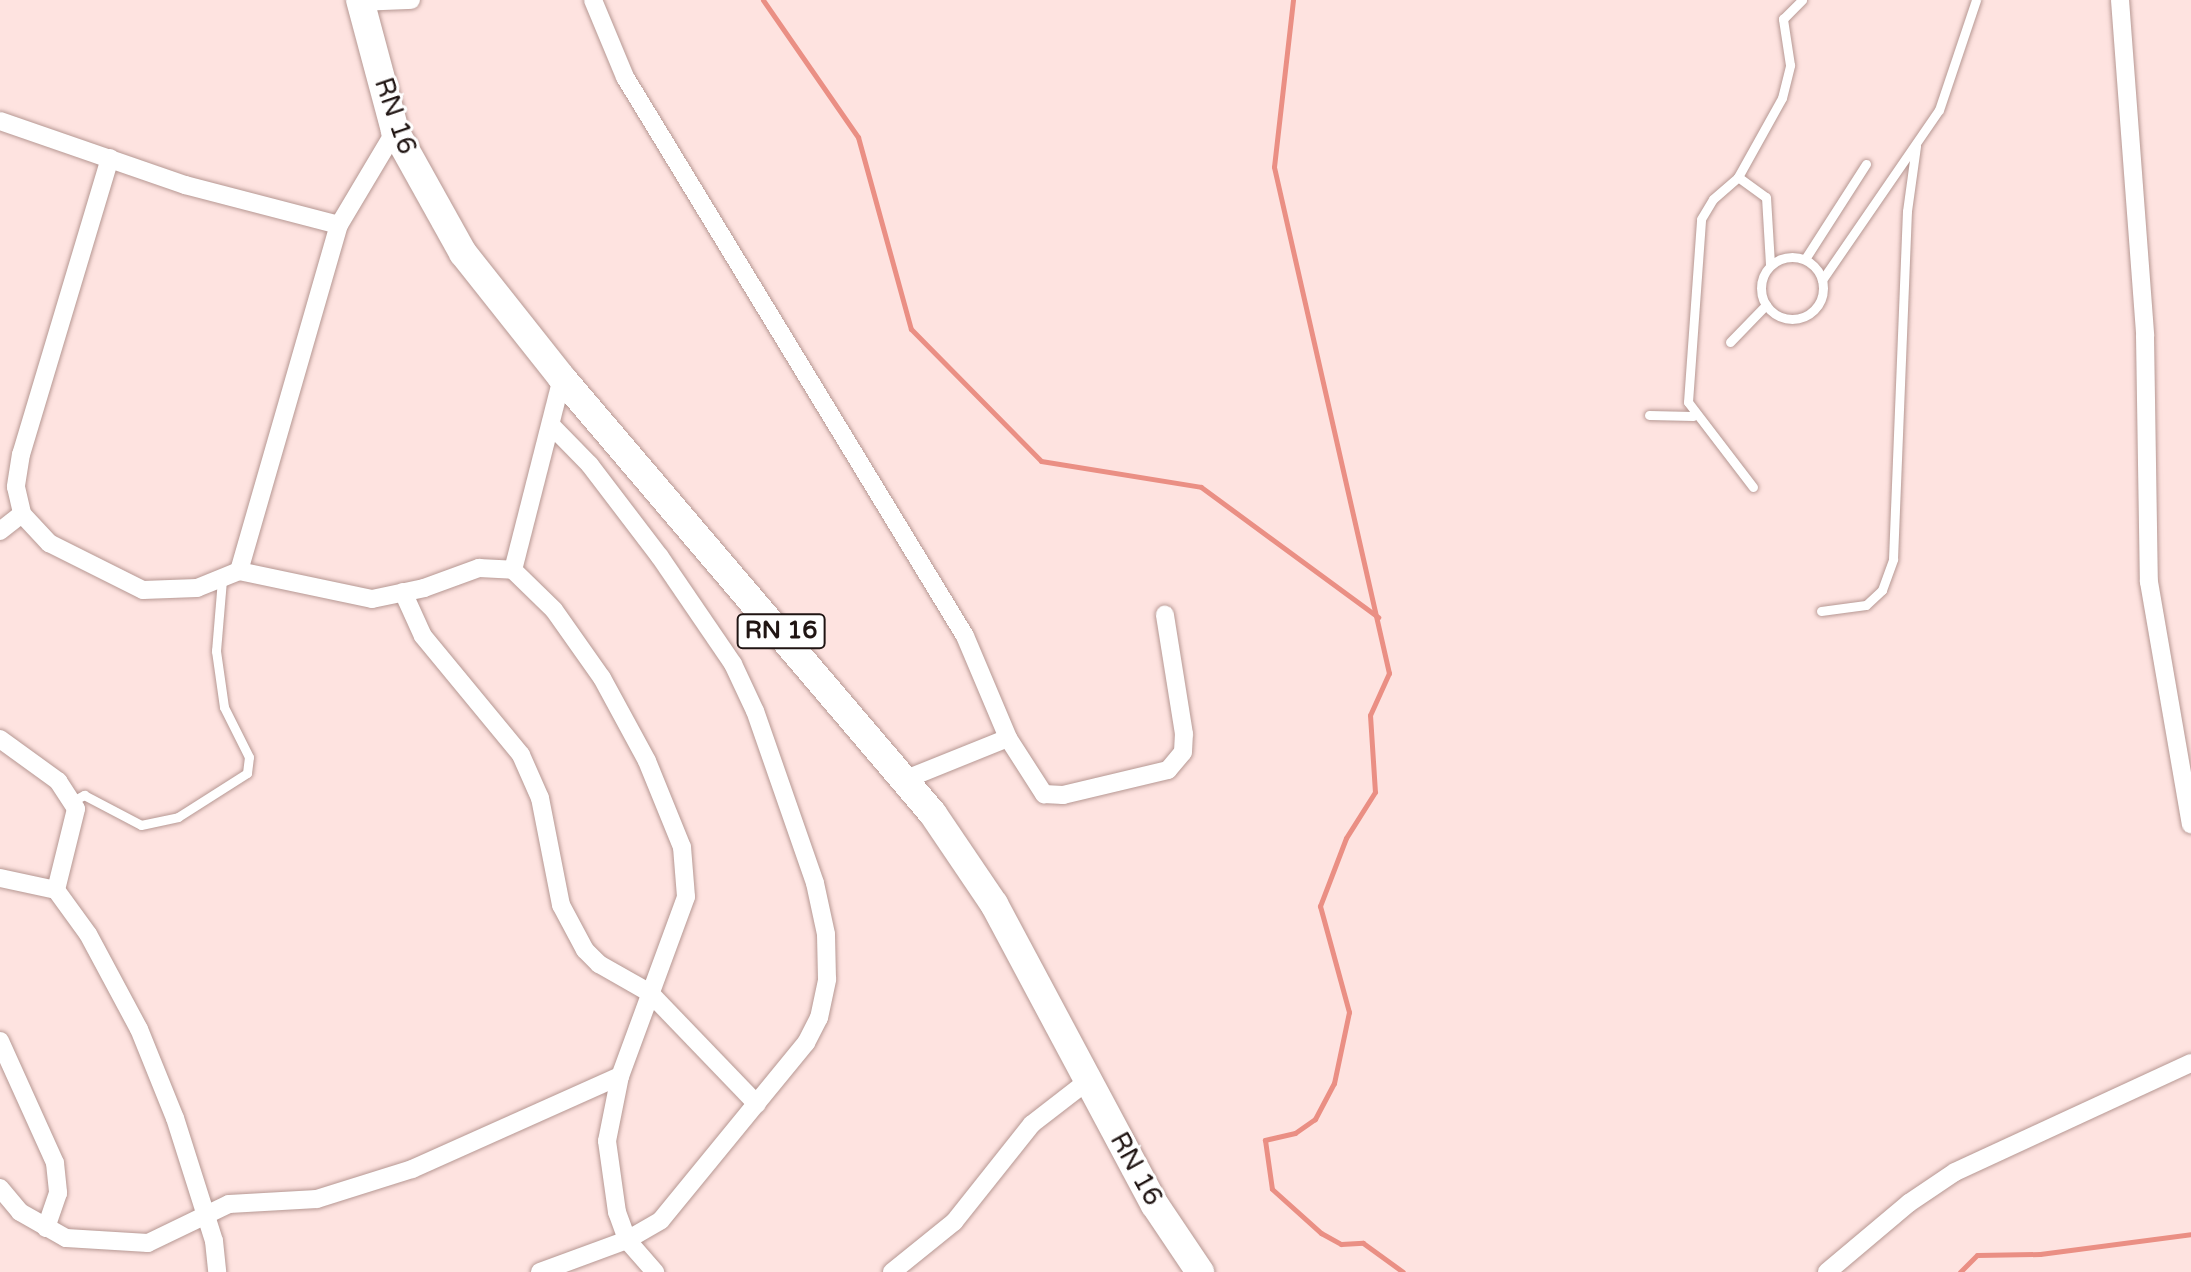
<!DOCTYPE html>
<html>
<head>
<meta charset="utf-8">
<style>
	body { margin:0 }
	#map { position:relative; width:2191px; height:1272px; overflow:hidden; background:#fee3e0; font-family:"Varela Round",sans-serif }
	div>[style] { position:absolute }
	[style*='--x'] { left:calc(var(--x)*1px); top:calc(var(--y)*1px); width:calc(var(--w)*1px); rotate:calc(var(--a)*1deg) }
	.stream>* { height:5px; margin:-2.5px; padding:0 2.5px; transform-origin:2.5px; border-radius:2.5px; background:#ea8f84 }
	.roads { filter:drop-shadow(0 0 2px #b69893) drop-shadow(0 0 2px #b69893) }
	.service>* { height:9px; margin:-4.5px; padding:0 4.5px; transform-origin:4.5px; border-radius:4.5px; background:#fff }
	.service>.ring { margin:-4.5px; padding:0; box-sizing:content-box; background:none; border:9px solid #fff; border-radius:50% }
	.minor>* { height:18px; margin:-9px; padding:0 9px; transform-origin:9px; border-radius:9px; background:#fff }
	.primary>* { height:28px; margin:-14px; padding:0 14px; transform-origin:14px; border-radius:14px; background:#fff }
	span { translate:-50% -50%; white-space:nowrap; text-align:center; line-height:1.15; -webkit-text-stroke:6px #fff; paint-order:stroke }
	.shield-label span { padding:2px 6px; background:#fff; border:2px solid; border-radius:6px; -webkit-text-stroke-width:0 }
	.shield-label { font-size:24px; color:#201513; font-weight:700 }
	.street-label { font-size:26px; color:#201513 }
</style>
</head>
<body>
<div id="map">
	<div class="stream">
		<i style="--x:763;--y:0;--w:167;--a:55.3"></i>
		<i style="--x:858;--y:137;--w:199;--a:74.6"></i>
		<i style="--x:911;--y:329;--w:185;--a:45.4"></i>
		<i style="--x:1041;--y:461;--w:162;--a:9.2"></i>
		<i style="--x:1201;--y:487;--w:220;--a:36.3"></i>
		<i style="--x:1293;--y:0;--w:168;--a:96.5"></i>
		<i style="--x:1274;--y:167;--w:519;--a:77.2"></i>
		<i style="--x:1389;--y:673;--w:46;--a:114.3"></i>
		<i style="--x:1370;--y:715;--w:77;--a:86.3"></i>
		<i style="--x:1375;--y:792;--w:54;--a:122.2"></i>
		<i style="--x:1346;--y:838;--w:73;--a:110.9"></i>
		<i style="--x:1320;--y:906;--w:110;--a:74.7"></i>
		<i style="--x:1349;--y:1012;--w:73;--a:101.9"></i>
		<i style="--x:1334;--y:1083;--w:41;--a:117.8"></i>
		<i style="--x:1315;--y:1119;--w:24;--a:145"></i>
		<i style="--x:1295;--y:1133;--w:31;--a:167"></i>
		<i style="--x:1265;--y:1140;--w:49;--a:81.9"></i>
		<i style="--x:1272;--y:1189;--w:66;--a:41.9"></i>
		<i style="--x:1321;--y:1233;--w:23;--a:29"></i>
		<i style="--x:1341;--y:1244;--w:22;--a:-3"></i>
		<i style="--x:1363;--y:1243;--w:49;--a:35.9"></i>
		<i style="--x:1960;--y:1272;--w:24;--a:-45"></i>
		<i style="--x:1977;--y:1255;--w:63;--a:-0.9"></i>
		<i style="--x:2040;--y:1254;--w:152;--a:-7.5"></i>
	</div>
	<div class="roads">
		<div class="service">
			<i style="--x:1738;--y:177;--w:34;--a:36"></i>
			<i style="--x:1766;--y:197;--w:68;--a:86.6"></i>
			<i class="ring" style="left:1761px;top:257px;width:53px;height:53px"></i>
			<i style="--x:1805;--y:259;--w:113;--a:-57.3"></i>
			<i style="--x:1822;--y:280;--w:206;--a:-55.5"></i>
			<i style="--x:1939;--y:110;--w:116;--a:-71.4"></i>
			<i style="--x:1730;--y:342;--w:52;--a:-45.8"></i>
			<i style="--x:1649;--y:415;--w:44;--a:1.3"></i>
			<i style="--x:1753;--y:487;--w:107;--a:-127.4"></i>
			<i style="--x:1688;--y:402;--w:183;--a:-85.9"></i>
			<i style="--x:1701;--y:219;--w:23;--a:-59"></i>
			<i style="--x:1713;--y:199;--w:33;--a:-41"></i>
			<i style="--x:1738;--y:177;--w:90;--a:-60.9"></i>
			<i style="--x:1782;--y:98;--w:34;--a:-76"></i>
			<i style="--x:1790;--y:65;--w:47;--a:-98.7"></i>
			<i style="--x:1783;--y:19;--w:27;--a:-45"></i>
			<i style="--x:1821;--y:611;--w:45;--a:-7.6"></i>
			<i style="--x:1866;--y:605;--w:22;--a:-43"></i>
			<i style="--x:1882;--y:590;--w:33;--a:-70"></i>
			<i style="--x:1893;--y:559;--w:348;--a:-87.7"></i>
			<i style="--x:1907;--y:211;--w:66;--a:-82.1"></i>
			<i style="--x:73;--y:801;--w:13;--a:-29"></i>
			<i style="--x:84;--y:795;--w:64;--a:27.8"></i>
			<i style="--x:141;--y:825;--w:38;--a:-12"></i>
			<i style="--x:178;--y:817;--w:82;--a:-32.5"></i>
			<i style="--x:247;--y:773;--w:16;--a:-83"></i>
			<i style="--x:249;--y:757;--w:56;--a:-116.6"></i>
			<i style="--x:224;--y:707;--w:57;--a:-98.1"></i>
			<i style="--x:216;--y:651;--w:72;--a:-85.2"></i>
		</div>
		<div class="minor">
			<i style="--x:593;--y:0;--w:83;--a:67.4"></i>
			<i style="--x:625;--y:77;--w:654;--a:58.69"></i>
			<i style="--x:965;--y:636;--w:111;--a:67.1"></i>
			<i style="--x:1008;--y:738;--w:110;--a:158.1"></i>
			<i style="--x:2120;--y:0;--w:337;--a:85.7"></i>
			<i style="--x:2145;--y:336;--w:246;--a:89.1"></i>
			<i style="--x:2149;--y:582;--w:246;--a:80.2"></i>
			<i style="--x:361;--y:2;--w:50;--a:-2.3"></i>
			<i style="--x:0;--y:121;--w:196;--a:19.1"></i>
			<i style="--x:185;--y:185;--w:159;--a:14.6"></i>
			<i style="--x:339;--y:225;--w:109;--a:-59.2"></i>
			<i style="--x:110;--y:158;--w:309;--a:106.7"></i>
			<i style="--x:21;--y:454;--w:33;--a:99"></i>
			<i style="--x:16;--y:487;--w:28;--a:77"></i>
			<i style="--x:22;--y:514;--w:40;--a:47"></i>
			<i style="--x:49;--y:543;--w:105;--a:26.6"></i>
			<i style="--x:143;--y:590;--w:54;--a:-2.1"></i>
			<i style="--x:197;--y:588;--w:45;--a:-22"></i>
			<i style="--x:239;--y:571;--w:360;--a:-73.9"></i>
			<i style="--x:0;--y:531;--w:28;--a:-38"></i>
			<i style="--x:513;--y:570;--w:198;--a:-75.7"></i>
			<i style="--x:239;--y:571;--w:136;--a:11.9"></i>
			<i style="--x:372;--y:599;--w:53;--a:-11.9"></i>
			<i style="--x:424;--y:588;--w:59;--a:-20"></i>
			<i style="--x:479;--y:568;--w:34;--a:3"></i>
			<i style="--x:513;--y:570;--w:57;--a:44.3"></i>
			<i style="--x:554;--y:610;--w:83;--a:54.8"></i>
			<i style="--x:602;--y:678;--w:94;--a:61.5"></i>
			<i style="--x:647;--y:761;--w:93;--a:67.9"></i>
			<i style="--x:682;--y:847;--w:50;--a:85.4"></i>
			<i style="--x:686;--y:897;--w:191;--a:110.2"></i>
			<i style="--x:620;--y:1076;--w:66;--a:101.3"></i>
			<i style="--x:607;--y:1141;--w:72;--a:82"></i>
			<i style="--x:617;--y:1212;--w:30;--a:70"></i>
			<i style="--x:627;--y:1240;--w:43;--a:48.8"></i>
			<i style="--x:403;--y:592;--w:48;--a:65.6"></i>
			<i style="--x:423;--y:636;--w:154;--a:50.5"></i>
			<i style="--x:521;--y:755;--w:47;--a:66.2"></i>
			<i style="--x:540;--y:798;--w:109;--a:78.9"></i>
			<i style="--x:561;--y:905;--w:51;--a:61.9"></i>
			<i style="--x:585;--y:950;--w:20;--a:45"></i>
			<i style="--x:599;--y:964;--w:59;--a:29.6"></i>
			<i style="--x:650;--y:993;--w:154;--a:46.1"></i>
			<i style="--x:1008;--y:738;--w:67;--a:57.3"></i>
			<i style="--x:1044;--y:794;--w:19;--a:3"></i>
			<i style="--x:1063;--y:795;--w:108;--a:-13.4"></i>
			<i style="--x:1168;--y:770;--w:23;--a:-50"></i>
			<i style="--x:1183;--y:752;--w:18;--a:-87"></i>
			<i style="--x:1184;--y:734;--w:121;--a:-99.1"></i>
			<i style="--x:0;--y:739;--w:72;--a:35.9"></i>
			<i style="--x:58;--y:781;--w:33;--a:57"></i>
			<i style="--x:76;--y:809;--w:83;--a:103.9"></i>
			<i style="--x:56;--y:890;--w:57;--a:-167.9"></i>
			<i style="--x:56;--y:890;--w:54;--a:54"></i>
			<i style="--x:88;--y:934;--w:108;--a:61.8"></i>
			<i style="--x:139;--y:1029;--w:96;--a:68"></i>
			<i style="--x:175;--y:1118;--w:129;--a:72.4"></i>
			<i style="--x:214;--y:1241;--w:31;--a:84"></i>
			<i style="--x:0;--y:1041;--w:134;--a:65.7"></i>
			<i style="--x:55;--y:1163;--w:30;--a:84"></i>
			<i style="--x:58;--y:1193;--w:37;--a:109"></i>
			<i style="--x:0;--y:1188;--w:31;--a:50"></i>
			<i style="--x:20;--y:1212;--w:53;--a:29.5"></i>
			<i style="--x:66;--y:1238;--w:82;--a:3.5"></i>
			<i style="--x:148;--y:1243;--w:90;--a:-25.7"></i>
			<i style="--x:229;--y:1204;--w:88;--a:-3.3"></i>
			<i style="--x:317;--y:1199;--w:100;--a:-17.5"></i>
			<i style="--x:412;--y:1169;--w:228;--a:-24.1"></i>
			<i style="--x:540;--y:1272;--w:93;--a:-20.2"></i>
			<i style="--x:627;--y:1240;--w:39;--a:-30"></i>
			<i style="--x:661;--y:1220;--w:229;--a:-50.7"></i>
			<i style="--x:806;--y:1043;--w:28;--a:-63"></i>
			<i style="--x:819;--y:1018;--w:40;--a:-78"></i>
			<i style="--x:827;--y:979;--w:45;--a:-91.3"></i>
			<i style="--x:826;--y:934;--w:52;--a:-102.2"></i>
			<i style="--x:815;--y:883;--w:182;--a:-109.2"></i>
			<i style="--x:755;--y:711;--w:52;--a:-115.1"></i>
			<i style="--x:733;--y:664;--w:130;--a:-124.3"></i>
			<i style="--x:660;--y:557;--w:116;--a:-127.3"></i>
			<i style="--x:590;--y:465;--w:56;--a:-134.3"></i>
			<i style="--x:892;--y:1272;--w:80;--a:-38.9"></i>
			<i style="--x:954;--y:1222;--w:125;--a:-51.5"></i>
			<i style="--x:1032;--y:1124;--w:72;--a:-37.7"></i>
			<i style="--x:1827;--y:1272;--w:107;--a:-40.1"></i>
			<i style="--x:1909;--y:1203;--w:55;--a:-34"></i>
			<i style="--x:1955;--y:1172;--w:260;--a:-24.8"></i>
		</div>
		<div class="primary">
			<i style="--x:360;--y:0;--w:136;--a:75"></i>
			<i style="--x:395;--y:131;--w:140;--a:60.9"></i>
			<i style="--x:463;--y:253;--w:159;--a:51.6"></i>
			<i style="--x:562;--y:378;--w:572;--a:49.6"></i>
			<i style="--x:933;--y:814;--w:109;--a:55.9"></i>
			<i style="--x:994;--y:904;--w:341;--a:61.9"></i>
			<i style="--x:1155;--y:1205;--w:81;--a:56.1"></i>
		</div>
	</div>
	<div class="shield-label">
		<span style="left:781px;top:631px">RN 16</span>
	</div>
	<div class="street-label">
		<span style="left:395px;top:116px;rotate:71deg">RN 16</span>
		<span style="left:1136px;top:1169px;rotate:61deg">RN 16</span>
	</div>
</div>
</body>
</html>
